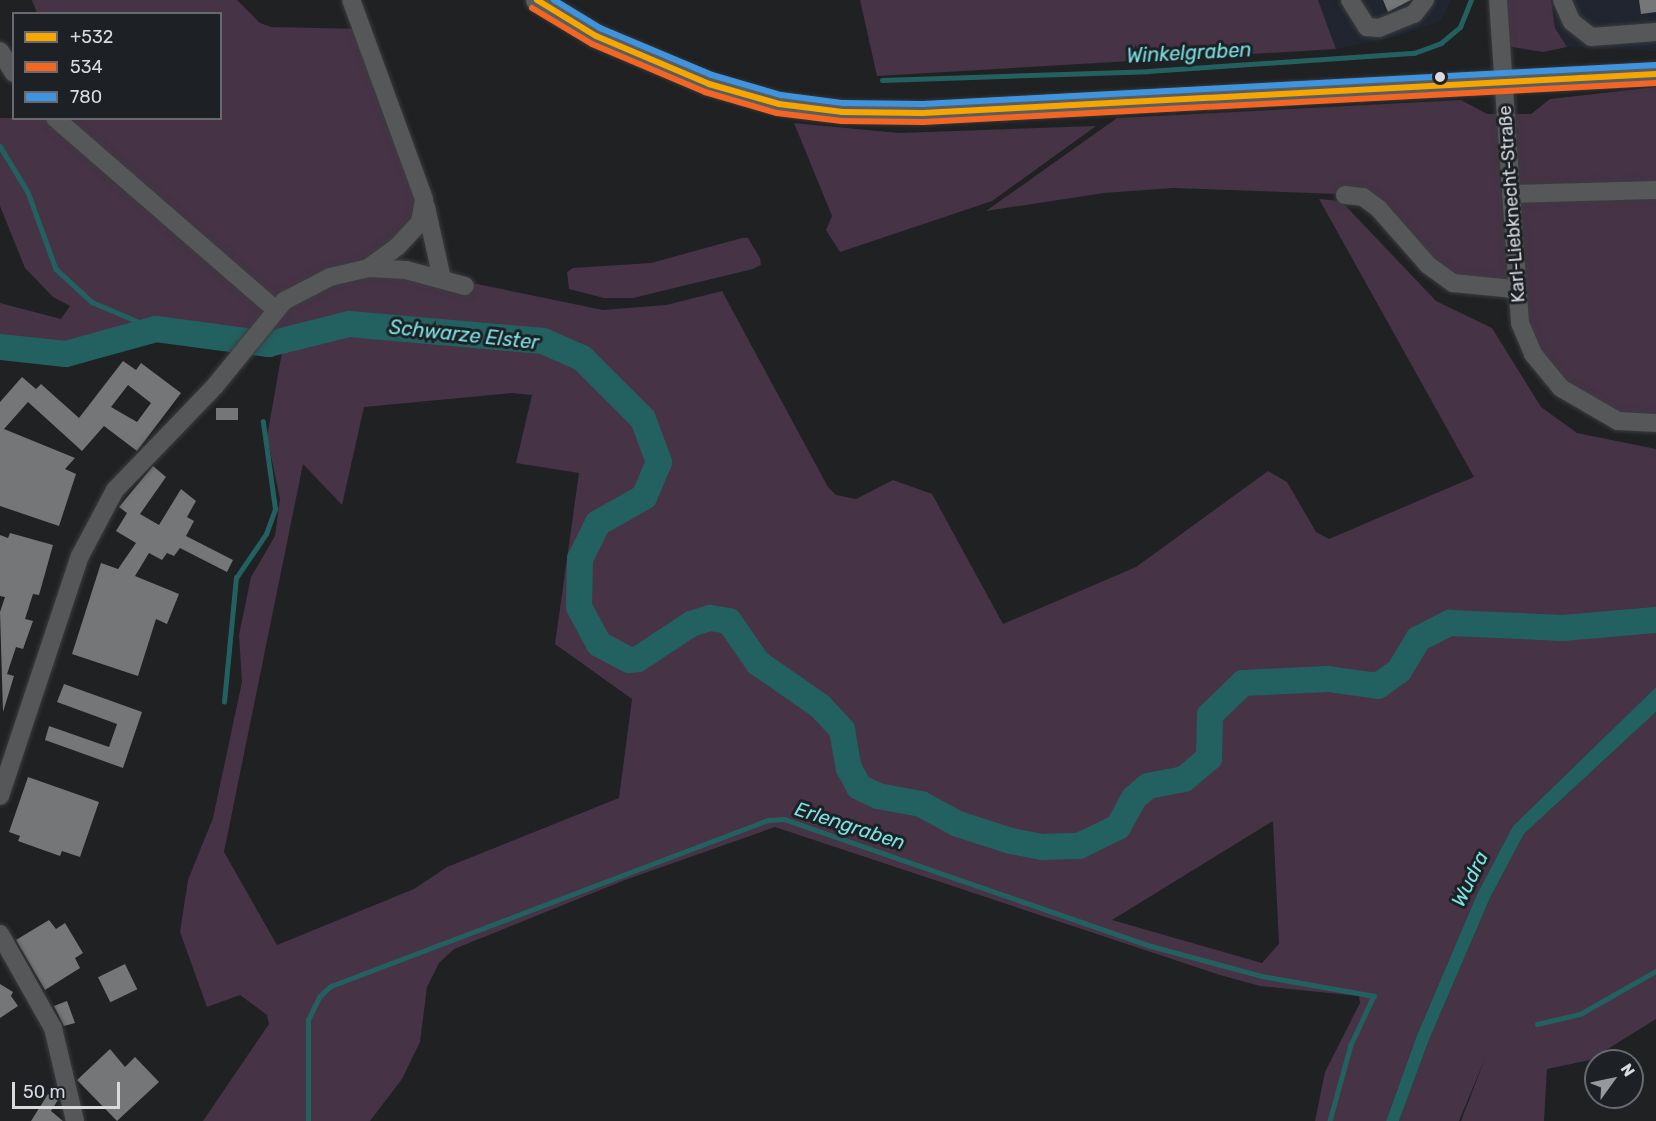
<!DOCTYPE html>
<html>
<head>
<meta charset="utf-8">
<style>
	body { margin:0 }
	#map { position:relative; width:1656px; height:1121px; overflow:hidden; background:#1f2123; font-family:Rubik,sans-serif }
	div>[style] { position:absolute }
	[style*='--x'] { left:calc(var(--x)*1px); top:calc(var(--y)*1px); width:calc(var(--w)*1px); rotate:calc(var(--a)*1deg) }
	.built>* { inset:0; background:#20252f }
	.green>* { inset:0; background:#463346 }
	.water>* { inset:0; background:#236161 }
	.stream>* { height:4.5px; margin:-2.25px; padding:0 2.25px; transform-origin:2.25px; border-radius:2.25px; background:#236161 }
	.river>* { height:26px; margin:-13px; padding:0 13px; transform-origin:13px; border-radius:13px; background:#236161 }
	.building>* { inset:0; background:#757678; transform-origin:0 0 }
	.roads { filter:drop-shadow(0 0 2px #3a3c3e) drop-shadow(0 0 2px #3a3c3e) }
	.minor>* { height:18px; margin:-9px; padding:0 9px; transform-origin:9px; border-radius:9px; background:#555759 }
	.major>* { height:22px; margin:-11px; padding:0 11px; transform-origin:11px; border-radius:11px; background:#565e63 }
	.bus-1>* { height:6px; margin:-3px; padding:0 3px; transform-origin:3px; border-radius:3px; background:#f7a600 }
	.bus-2>* { height:6px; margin:-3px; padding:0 3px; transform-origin:3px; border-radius:3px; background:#f26522 }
	.bus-3>* { height:6px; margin:-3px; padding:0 3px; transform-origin:3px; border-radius:3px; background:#4094de }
	.dots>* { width:16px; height:16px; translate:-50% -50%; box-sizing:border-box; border:3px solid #1d2025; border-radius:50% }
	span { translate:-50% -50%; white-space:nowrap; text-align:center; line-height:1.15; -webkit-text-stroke:6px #1d2025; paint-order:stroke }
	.street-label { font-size:18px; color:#d8dade }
	.water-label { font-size:20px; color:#7ae2e2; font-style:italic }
	.legend { position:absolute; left:12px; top:12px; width:210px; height:108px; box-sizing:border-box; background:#1d2025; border:2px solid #686a6f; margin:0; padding:8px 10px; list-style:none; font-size:18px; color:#d8dade }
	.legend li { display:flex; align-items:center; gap:12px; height:30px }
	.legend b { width:30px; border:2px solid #686a6f }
	.north { position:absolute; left:1584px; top:1049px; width:60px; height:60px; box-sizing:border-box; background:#1d2025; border:2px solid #686a6f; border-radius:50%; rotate:57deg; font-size:16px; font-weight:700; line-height:24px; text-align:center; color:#d8dade }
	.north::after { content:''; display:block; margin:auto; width:21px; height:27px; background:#97999d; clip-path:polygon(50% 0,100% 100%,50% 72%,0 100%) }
	.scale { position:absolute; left:12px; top:1082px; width:108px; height:27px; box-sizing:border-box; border:3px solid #d8dade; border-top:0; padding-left:8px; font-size:18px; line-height:21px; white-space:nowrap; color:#d8dade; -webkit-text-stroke:4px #1d2025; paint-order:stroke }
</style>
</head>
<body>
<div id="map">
	<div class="built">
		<i style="clip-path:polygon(1318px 0,1451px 0,1441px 21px,1399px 36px,1336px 49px)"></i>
		<i style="clip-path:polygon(1551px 0,1656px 0,1656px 51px,1567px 47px,1555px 28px)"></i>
	</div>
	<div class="green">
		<i style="clip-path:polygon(evenodd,32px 0,237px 0,260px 23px,271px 27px,363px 29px,426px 207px,369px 268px,433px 275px,603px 310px,666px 305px,722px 291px,828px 487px,836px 495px,856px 499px,893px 480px,932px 494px,1003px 624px,1136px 567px,1268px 471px,1287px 482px,1316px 532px,1329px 539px,1474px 477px,1319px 199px,1341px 201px,1436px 301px,1492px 328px,1541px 407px,1577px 433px,1656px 449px,1656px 687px,1513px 826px,1478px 892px,1417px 1035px,1386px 1121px,1315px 1121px,1325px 1072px,1360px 1003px,1359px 996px,1260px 986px,1220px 975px,775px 827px,625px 880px,454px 949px,439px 963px,427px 987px,420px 1042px,402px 1079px,370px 1121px,203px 1121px,269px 1024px,267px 1015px,240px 995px,207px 1007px,180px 932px,188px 880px,213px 818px,242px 682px,239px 635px,251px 577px,275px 536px,280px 499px,267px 437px,284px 341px,269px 344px,156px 329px,66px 354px,0 347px,0 303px,61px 319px,70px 306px,53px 297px,25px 268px,0 206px,0 118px,220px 118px,220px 14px,37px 13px,32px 0,512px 393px,532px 395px,516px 463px,579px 473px,555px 644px,632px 699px,619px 798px,447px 867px,414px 889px,277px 945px,224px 852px,303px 464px,342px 505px,364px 407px,512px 393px,32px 0,1273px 821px,1279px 944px,1262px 963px,1112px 920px,1273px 821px)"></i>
		<i style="clip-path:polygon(860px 0,1318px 0,1336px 49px,877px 76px)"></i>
		<i style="clip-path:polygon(1502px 0,1551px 0,1555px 28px,1567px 47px,1543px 52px,1506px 46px)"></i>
		<i style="clip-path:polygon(1656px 87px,1656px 422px,1591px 409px,1534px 353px,1514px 288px,1445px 279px,1365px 195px,1173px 188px,1104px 193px,986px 211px,1117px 118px,1461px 100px,1487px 114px,1531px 114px,1550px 99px)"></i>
		<i style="clip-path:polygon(794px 123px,899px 133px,1096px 126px,992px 201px,840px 252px,826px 230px,832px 216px)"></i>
		<i style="clip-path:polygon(742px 238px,748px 238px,760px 258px,761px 265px,753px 269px,633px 298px,604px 298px,569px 289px,567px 272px,573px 268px,651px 263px)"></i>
		<i style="clip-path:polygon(1656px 712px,1656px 1019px,1590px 1060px,1547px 1069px,1544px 1121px,1461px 1121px,1486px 1056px,1459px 1121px,1399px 1121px,1429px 1040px,1490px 898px,1524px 834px)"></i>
	</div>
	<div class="water">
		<i style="clip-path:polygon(1656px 687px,1656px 712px,1524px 834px,1490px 898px,1429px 1040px,1399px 1121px,1386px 1121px,1417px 1035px,1478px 892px,1513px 826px)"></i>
	</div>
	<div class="stream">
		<i style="--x:882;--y:80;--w:266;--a:-1.9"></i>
		<i style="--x:1148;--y:71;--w:267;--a:-3.9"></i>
		<i style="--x:1414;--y:53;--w:29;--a:-20"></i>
		<i style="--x:1441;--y:43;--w:25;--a:-40"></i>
		<i style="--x:1460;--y:27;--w:29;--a:-68"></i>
		<i style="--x:0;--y:146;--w:54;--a:58.7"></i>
		<i style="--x:28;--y:192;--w:82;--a:70"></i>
		<i style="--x:56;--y:269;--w:49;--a:42.5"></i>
		<i style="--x:92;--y:302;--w:69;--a:22.9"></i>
		<i style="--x:224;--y:702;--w:125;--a:-84.5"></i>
		<i style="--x:236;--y:578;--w:53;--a:-55.7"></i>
		<i style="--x:266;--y:534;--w:27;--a:-70"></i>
		<i style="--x:275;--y:509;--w:88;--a:-97.9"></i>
		<i style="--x:1537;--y:1024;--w:44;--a:-13.1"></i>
		<i style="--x:1580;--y:1014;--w:87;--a:-29.5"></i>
		<i style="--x:308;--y:1121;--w:101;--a:-90"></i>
		<i style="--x:308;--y:1020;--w:25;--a:-64"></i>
		<i style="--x:319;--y:997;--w:16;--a:-43"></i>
		<i style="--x:331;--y:986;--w:468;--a:-20.8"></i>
		<i style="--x:769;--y:820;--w:15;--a:-4"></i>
		<i style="--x:784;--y:819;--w:388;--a:19.1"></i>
		<i style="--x:1151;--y:946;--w:115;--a:15.1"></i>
		<i style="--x:1262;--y:976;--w:114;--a:10.1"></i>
		<i style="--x:1374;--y:996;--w:54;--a:115.1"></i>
		<i style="--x:1351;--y:1045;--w:79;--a:105.4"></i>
	</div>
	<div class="river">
		<i style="--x:0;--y:347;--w:66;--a:6.1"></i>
		<i style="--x:66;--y:354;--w:93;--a:-15.5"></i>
		<i style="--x:156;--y:329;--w:114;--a:7.6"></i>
		<i style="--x:269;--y:344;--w:82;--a:-14"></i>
		<i style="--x:349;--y:324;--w:195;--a:5"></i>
		<i style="--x:543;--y:341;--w:43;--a:23.6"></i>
		<i style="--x:582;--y:358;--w:86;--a:45"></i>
		<i style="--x:643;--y:419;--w:46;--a:69.6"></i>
		<i style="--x:659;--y:462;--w:38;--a:113"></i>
		<i style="--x:644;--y:497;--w:53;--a:150.5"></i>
		<i style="--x:598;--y:523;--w:40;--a:116.6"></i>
		<i style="--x:580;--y:559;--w:48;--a:91.2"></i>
		<i style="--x:579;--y:607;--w:42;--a:61.6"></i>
		<i style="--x:599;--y:644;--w:34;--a:28"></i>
		<i style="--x:629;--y:660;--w:9;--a:-6"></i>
		<i style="--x:638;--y:659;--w:64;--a:-33.4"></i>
		<i style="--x:691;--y:624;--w:20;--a:-18"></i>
		<i style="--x:710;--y:618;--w:19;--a:9"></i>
		<i style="--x:729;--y:621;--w:51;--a:55.4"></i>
		<i style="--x:758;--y:663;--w:75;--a:34.7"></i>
		<i style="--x:820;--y:706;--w:33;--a:47"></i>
		<i style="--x:842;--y:730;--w:39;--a:80"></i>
		<i style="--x:849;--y:768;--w:21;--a:62"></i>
		<i style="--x:859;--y:787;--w:21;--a:25"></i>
		<i style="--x:878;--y:796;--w:44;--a:10.5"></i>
		<i style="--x:921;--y:804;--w:42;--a:28.4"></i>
		<i style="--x:958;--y:824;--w:56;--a:17.8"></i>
		<i style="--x:1011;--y:841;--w:32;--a:11"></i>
		<i style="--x:1042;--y:847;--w:37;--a:-2"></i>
		<i style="--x:1079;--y:846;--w:43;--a:-26"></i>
		<i style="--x:1118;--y:827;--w:33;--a:-61"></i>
		<i style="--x:1134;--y:798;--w:18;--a:-41"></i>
		<i style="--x:1148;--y:786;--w:37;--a:-11"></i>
		<i style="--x:1184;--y:779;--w:33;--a:-40"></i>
		<i style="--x:1209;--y:758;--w:43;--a:-88.7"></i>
		<i style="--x:1210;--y:715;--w:46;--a:-44.1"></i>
		<i style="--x:1243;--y:683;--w:85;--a:-2.7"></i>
		<i style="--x:1328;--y:679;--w:50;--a:8"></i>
		<i style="--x:1378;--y:686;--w:26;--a:-36"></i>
		<i style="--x:1399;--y:671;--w:37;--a:-59"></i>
		<i style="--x:1418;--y:639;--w:36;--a:-27"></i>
		<i style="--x:1450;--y:623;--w:113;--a:2.5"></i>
		<i style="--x:1563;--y:628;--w:93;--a:-4.9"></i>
	</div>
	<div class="building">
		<i style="clip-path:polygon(1383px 0,1411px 0,1388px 12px)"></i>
		<i style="clip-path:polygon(1639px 0,1656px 0,1656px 12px,1641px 14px)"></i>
		<i style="clip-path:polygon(evenodd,123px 361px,136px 370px,141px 363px,181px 393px,137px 451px,104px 426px,82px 451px,28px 402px,4px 429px,75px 458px,65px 469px,76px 474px,59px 526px,0 506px,0 402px,22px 377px,36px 389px,41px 384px,79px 418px,123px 361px,128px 385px,151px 403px,137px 422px,111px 407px,128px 385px)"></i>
		<i style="left:216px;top:408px;width:22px;height:12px"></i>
		<i style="clip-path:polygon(153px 466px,166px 477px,140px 514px,159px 525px,181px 489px,196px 501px,187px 517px,194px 521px,186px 536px,233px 560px,227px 572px,180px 548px,174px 556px,167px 553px,162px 560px,149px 553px,135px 576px,179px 594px,167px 624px,156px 619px,138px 676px,72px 654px,101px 563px,118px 569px,136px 543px,116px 531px,127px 513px,119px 507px)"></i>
		<i style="clip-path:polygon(10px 533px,53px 545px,39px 595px,33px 594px,25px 619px,33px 621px,23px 649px,16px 647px,7px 674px,14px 676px,3px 712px,0 612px,5px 597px,0 596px,0 535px,8px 538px)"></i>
		<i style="clip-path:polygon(64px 684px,142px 712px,123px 768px,45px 740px,49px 726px,109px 747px,117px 724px,57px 702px)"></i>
		<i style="clip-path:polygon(28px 777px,99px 802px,80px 857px,62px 851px,60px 856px,18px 841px,20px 836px,9px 832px)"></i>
		<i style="clip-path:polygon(49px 920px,56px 929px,65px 923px,83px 953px,75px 958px,80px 968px,45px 990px,16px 940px)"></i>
		<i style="left:125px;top:964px;width:28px;height:30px;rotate:64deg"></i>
		<i style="clip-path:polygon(0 984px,13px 992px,11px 996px,18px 1006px,0 1018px)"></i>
		<i style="clip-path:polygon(67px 1001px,75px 1023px,64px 1026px,54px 1006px)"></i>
		<i style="clip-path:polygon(110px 1049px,125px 1067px,135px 1057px,159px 1082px,117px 1121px,77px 1080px)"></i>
		<i style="clip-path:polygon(48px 1094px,58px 1100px,51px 1111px,63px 1121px,31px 1121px)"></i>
	</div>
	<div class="roads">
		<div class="minor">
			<i style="--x:1350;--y:0;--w:32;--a:58"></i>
			<i style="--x:1367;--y:27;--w:12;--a:5"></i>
			<i style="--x:1379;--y:28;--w:38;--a:-22"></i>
			<i style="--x:1414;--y:14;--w:18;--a:-52"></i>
			<i style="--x:1498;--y:0;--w:324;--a:86.1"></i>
			<i style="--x:1520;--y:323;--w:34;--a:67"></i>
			<i style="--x:1533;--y:354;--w:44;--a:50.5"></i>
			<i style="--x:1561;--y:388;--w:66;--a:30.1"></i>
			<i style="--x:1618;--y:421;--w:38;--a:3"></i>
			<i style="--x:1562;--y:0;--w:24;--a:66"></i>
			<i style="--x:1572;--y:22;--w:24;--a:38"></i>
			<i style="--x:1591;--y:37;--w:65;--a:-4.4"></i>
			<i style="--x:0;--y:51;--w:26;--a:58"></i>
			<i style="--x:55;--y:118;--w:291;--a:41"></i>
			<i style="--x:1511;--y:194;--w:145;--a:-1.6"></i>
			<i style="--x:1345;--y:195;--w:18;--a:6"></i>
			<i style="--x:1363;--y:197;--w:19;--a:36"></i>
			<i style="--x:1378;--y:208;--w:76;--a:48.7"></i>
			<i style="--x:1428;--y:265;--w:31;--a:36"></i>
			<i style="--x:1453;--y:283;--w:61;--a:5.6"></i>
			<i style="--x:426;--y:207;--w:74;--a:77.5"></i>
			<i style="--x:368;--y:268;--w:38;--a:3"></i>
			<i style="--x:406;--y:270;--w:61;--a:15.2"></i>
			<i style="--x:0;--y:796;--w:253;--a:-71.6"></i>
			<i style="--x:80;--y:556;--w:75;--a:-62.1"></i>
			<i style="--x:115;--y:490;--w:144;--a:-46.1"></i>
			<i style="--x:215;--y:386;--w:109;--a:-50.9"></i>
			<i style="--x:284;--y:301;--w:52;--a:-27.6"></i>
			<i style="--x:330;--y:277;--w:39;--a:-13"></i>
			<i style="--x:368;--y:268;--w:36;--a:-36"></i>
			<i style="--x:397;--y:247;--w:34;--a:-47"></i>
			<i style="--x:420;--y:222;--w:23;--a:-80"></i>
			<i style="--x:424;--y:199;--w:212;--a:-110.1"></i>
			<i style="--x:0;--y:934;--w:108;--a:60.6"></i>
			<i style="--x:53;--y:1028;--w:96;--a:76.7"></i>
		</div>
		<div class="major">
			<i style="--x:537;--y:0;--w:69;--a:31.4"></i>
			<i style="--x:596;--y:36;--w:123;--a:23"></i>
			<i style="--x:709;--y:84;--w:73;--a:15.9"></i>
			<i style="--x:779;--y:104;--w:64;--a:7.2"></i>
			<i style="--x:842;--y:112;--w:81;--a:0.7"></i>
			<i style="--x:923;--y:113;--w:734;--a:-3.05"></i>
		</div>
	</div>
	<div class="bus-1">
		<i style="--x:537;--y:0;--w:69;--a:31.4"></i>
		<i style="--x:596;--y:36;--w:123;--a:23"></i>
		<i style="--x:709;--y:84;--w:73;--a:15.9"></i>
		<i style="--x:779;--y:104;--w:64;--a:7.2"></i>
		<i style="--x:842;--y:112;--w:81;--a:0.7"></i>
		<i style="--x:923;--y:113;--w:734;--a:-3.05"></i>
	</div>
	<div class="bus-2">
		<i style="--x:532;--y:8;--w:70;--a:31"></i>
		<i style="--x:592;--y:44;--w:123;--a:23"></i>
		<i style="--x:705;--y:92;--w:75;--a:16.3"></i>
		<i style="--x:777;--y:113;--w:65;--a:7"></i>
		<i style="--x:842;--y:121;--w:81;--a:0.7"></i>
		<i style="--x:923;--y:122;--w:734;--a:-3.05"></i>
	</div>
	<div class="bus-3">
		<i style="--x:554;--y:0;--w:54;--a:31.3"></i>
		<i style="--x:600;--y:28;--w:121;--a:22.8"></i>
		<i style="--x:712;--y:75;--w:72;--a:16.2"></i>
		<i style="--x:781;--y:95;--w:63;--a:7.4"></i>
		<i style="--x:843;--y:103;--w:80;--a:0.7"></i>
		<i style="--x:923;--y:104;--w:734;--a:-3.05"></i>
	</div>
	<div class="dots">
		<i style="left:1440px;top:77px;background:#d8dade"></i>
	</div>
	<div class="street-label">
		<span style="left:1512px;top:204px;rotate:-94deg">Karl-Liebknecht-Straße</span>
	</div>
	<div class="water-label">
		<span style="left:1189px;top:53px;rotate:-3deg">Winkelgraben</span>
		<span style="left:464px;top:335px;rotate:6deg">Schwarze Elster</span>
		<span style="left:850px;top:826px;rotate:18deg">Erlengraben</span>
		<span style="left:1470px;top:879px;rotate:-64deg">Wudra</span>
	</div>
	<ul class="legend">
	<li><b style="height:8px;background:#f7a600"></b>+532</li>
	<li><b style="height:8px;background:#f26522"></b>534</li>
	<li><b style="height:8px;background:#4094de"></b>780</li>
	</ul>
	<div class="north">N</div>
	<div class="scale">50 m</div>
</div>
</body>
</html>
